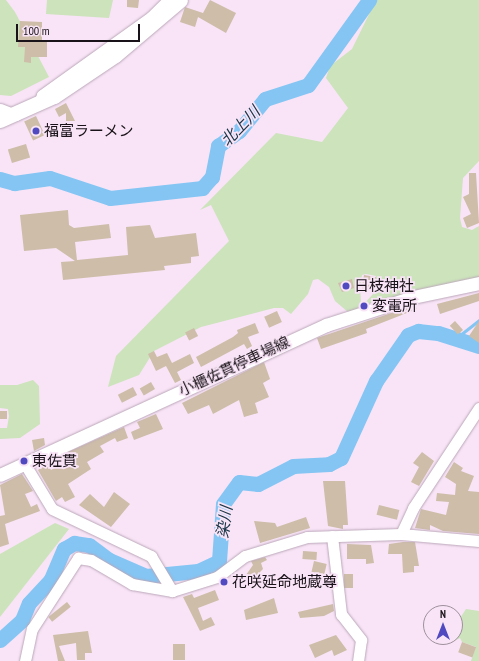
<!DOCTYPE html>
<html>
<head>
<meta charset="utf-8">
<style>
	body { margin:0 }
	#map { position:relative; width:479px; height:661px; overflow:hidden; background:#f8e4f6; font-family:"PT Sans Narrow","Noto Sans JP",sans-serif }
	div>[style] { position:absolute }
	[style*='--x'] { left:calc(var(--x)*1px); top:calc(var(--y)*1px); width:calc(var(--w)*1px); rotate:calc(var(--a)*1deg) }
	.green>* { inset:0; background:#cce3bc }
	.stream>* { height:2.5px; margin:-1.25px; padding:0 1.25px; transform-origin:1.25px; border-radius:1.25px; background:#84c5f4 }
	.river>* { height:15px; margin:-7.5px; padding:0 7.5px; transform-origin:7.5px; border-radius:7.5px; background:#84c5f4 }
	.building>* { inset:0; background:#cdbda9; transform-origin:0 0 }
	.roads { filter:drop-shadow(0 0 1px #bba7b9) drop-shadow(0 0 1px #bba7b9) }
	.minor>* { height:11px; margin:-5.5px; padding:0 5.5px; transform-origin:5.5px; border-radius:5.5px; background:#fff }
	.major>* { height:13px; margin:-6.5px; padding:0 6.5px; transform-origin:6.5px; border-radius:6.5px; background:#fff }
	.highway>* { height:15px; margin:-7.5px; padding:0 7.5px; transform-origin:7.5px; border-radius:7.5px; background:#fff }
	.dots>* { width:11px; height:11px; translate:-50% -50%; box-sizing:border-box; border:2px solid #f8e4f6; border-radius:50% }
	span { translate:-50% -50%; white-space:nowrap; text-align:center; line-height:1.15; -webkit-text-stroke:3.5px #f8e4f6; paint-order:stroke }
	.poi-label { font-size:15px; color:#191218 }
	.left { translate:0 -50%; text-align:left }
	.street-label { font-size:15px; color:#191218 }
	.water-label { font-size:16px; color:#163346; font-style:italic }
	.north { position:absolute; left:423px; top:605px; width:40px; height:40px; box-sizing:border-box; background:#f8e4f6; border:1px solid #9f909d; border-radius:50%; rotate:0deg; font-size:11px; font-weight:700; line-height:16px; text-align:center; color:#191218 }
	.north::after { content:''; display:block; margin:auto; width:14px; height:18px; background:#5049c0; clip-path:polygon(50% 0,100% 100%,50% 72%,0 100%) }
	.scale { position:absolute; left:16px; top:24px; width:124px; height:18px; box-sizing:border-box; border:2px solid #191218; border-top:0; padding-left:5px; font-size:12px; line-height:14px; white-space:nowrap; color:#191218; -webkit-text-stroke:3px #f8e4f6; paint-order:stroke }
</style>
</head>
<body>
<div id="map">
	<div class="green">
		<i style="clip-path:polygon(0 0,6px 0,15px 12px,49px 77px,11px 96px,0 95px)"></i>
		<i style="clip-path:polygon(47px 0,113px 0,109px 18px,46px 14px)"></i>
		<i style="clip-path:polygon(376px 0,479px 0,479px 161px,463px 178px,460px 218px,462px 227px,472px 230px,479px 226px,479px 279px,411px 291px,366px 308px,363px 305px,373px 294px,376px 276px,366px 274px,362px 275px,360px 287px,361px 303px,355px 312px,348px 312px,335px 301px,329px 287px,318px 279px,313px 280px,308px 294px,291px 314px,283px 308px,274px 308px,201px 327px,154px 351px,139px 375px,108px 387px,116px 356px,229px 241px,211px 205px,200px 210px,276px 133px,322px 142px,348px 108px,326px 78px,330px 66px,352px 49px)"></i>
		<i style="clip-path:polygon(33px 380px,39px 386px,40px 424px,20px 438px,0 439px,0 428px,7px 428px,9px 416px,8px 409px,0 408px,0 385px,17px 385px)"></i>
		<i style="clip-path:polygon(55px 523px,69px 529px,0 617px,0 554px)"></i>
		<i style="clip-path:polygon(466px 609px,479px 611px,479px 661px,471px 661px,476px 647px,462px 642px,460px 638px,450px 643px,445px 641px,455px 637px,455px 626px)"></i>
	</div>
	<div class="stream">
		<i style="--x:455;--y:339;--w:31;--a:-38"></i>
	</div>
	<div class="river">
		<i style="--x:0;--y:179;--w:15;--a:16"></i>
		<i style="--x:14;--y:183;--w:36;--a:-8"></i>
		<i style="--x:50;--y:178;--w:63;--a:18.4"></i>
		<i style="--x:110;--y:198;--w:93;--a:-6.2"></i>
		<i style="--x:202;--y:188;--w:15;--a:-48"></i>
		<i style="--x:212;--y:177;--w:32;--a:-79"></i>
		<i style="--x:218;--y:146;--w:26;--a:-36"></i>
		<i style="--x:239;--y:131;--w:41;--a:-50.9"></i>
		<i style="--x:265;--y:99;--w:45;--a:-18"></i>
		<i style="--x:308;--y:85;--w:105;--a:-54.3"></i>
		<i style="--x:0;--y:640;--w:30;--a:-42"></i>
		<i style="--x:22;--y:620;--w:18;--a:-68"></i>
		<i style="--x:29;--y:603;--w:33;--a:-47"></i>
		<i style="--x:51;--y:579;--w:33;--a:-67"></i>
		<i style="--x:64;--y:549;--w:12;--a:-31"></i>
		<i style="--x:74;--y:543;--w:15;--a:8"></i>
		<i style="--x:89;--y:545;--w:25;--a:37"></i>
		<i style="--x:109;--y:560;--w:40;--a:23.4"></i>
		<i style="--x:146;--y:576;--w:52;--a:-5.5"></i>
		<i style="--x:198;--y:571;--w:23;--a:-25"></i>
		<i style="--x:219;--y:561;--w:57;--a:-86"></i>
		<i style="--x:223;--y:504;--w:27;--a:-54"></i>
		<i style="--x:239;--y:482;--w:19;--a:6"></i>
		<i style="--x:258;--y:484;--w:39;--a:-27"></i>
		<i style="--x:293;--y:466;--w:36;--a:-3"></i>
		<i style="--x:329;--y:464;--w:13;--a:-27"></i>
		<i style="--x:341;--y:458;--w:85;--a:-65.6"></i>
		<i style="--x:376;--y:381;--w:56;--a:-55.2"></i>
		<i style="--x:408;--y:335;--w:11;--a:-22"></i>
		<i style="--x:418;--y:331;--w:20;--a:6"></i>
		<i style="--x:438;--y:333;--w:43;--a:17.6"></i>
	</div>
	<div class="building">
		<i style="clip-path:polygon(127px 0,139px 0,138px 8px,127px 7px)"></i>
		<i style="clip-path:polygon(210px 0,236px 13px,226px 33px,198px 17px,195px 27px,180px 22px,185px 7px,203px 13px)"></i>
		<i style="clip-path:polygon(20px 21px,42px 22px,42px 40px,47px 40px,47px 57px,31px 57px,31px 63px,24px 62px,25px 47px,18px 47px)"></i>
		<i style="clip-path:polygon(66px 103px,75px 121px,66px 121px,66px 113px,59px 117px,55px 109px)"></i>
		<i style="left:36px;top:116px;width:21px;height:13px;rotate:65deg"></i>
		<i style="left:26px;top:144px;width:14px;height:19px;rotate:73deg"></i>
		<i style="clip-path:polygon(469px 173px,476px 173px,479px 223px,467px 228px,463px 218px,471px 214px,463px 197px,469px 194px)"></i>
		<i style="clip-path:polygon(68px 210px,69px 225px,74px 228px,109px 224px,111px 238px,75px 242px,77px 260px,128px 255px,126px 227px,150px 225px,155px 238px,196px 233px,199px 256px,191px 257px,191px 263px,164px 266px,165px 270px,63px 280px,61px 262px,75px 261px,56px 248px,24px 251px,20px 215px)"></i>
		<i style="left:364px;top:275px;width:12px;height:14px;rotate:9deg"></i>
		<i style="clip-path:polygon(352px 279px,354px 288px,342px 292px,338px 283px)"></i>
		<i style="clip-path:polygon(479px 293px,479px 301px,440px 314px,437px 304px)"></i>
		<i style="clip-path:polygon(415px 305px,417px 309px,366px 329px,367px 333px,321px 349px,317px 338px)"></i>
		<i style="left:277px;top:311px;width:12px;height:14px;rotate:66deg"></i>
		<i style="left:455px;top:321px;width:12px;height:7px;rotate:48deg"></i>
		<i style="clip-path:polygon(479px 321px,479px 343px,469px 336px)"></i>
		<i style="clip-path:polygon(255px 323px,259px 333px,248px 337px,252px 346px,247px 349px,244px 344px,201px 367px,196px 357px,233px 337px,238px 333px,237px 330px)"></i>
		<i style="left:194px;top:328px;width:9px;height:10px;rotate:63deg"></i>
		<i style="clip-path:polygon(154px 351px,157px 357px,167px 353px,172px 363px,190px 354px,194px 363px,177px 372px,181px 380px,175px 383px,166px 366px,156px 371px,148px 354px)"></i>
		<i style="clip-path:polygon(264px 362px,270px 379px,263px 383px,269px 397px,255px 403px,258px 413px,244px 417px,239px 400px,213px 414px,209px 405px,188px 414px,182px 403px)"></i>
		<i style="left:151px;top:382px;width:8px;height:13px;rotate:60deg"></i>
		<i style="left:133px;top:387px;width:9px;height:17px;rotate:63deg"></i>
		<i style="left:0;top:411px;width:7px;height:8px"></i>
		<i style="clip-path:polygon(156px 414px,163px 429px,134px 440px,131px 432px,140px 428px,137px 422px)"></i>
		<i style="clip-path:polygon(124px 427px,128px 438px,117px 442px,115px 438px,100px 446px,104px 452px,87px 462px,91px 469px,68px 484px,75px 497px,65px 502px,62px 497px,56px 501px,38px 470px,48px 464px,51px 470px,72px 459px,68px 452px)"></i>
		<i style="clip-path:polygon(44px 438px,45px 445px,34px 451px,32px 440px)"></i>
		<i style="clip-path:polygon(422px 452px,434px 461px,419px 486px,411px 482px,419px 467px,413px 463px)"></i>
		<i style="clip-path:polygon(454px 462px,463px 468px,461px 471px,474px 476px,468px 491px,479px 492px,479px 534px,443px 531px,430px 525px,430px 530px,415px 528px,421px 509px,446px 515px,449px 502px,436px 501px,437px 493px,455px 495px,456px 484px,445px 477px)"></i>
		<i style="clip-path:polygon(22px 474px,33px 491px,25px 494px,31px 507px,37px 504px,40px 511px,5px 524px,9px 544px,0 547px,0 516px,5px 515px,0 485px)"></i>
		<i style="clip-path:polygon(323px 481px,345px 481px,348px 525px,343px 525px,343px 529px,328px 526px)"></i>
		<i style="clip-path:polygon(114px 492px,130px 504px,111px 527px,79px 505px,90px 494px,104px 507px)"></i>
		<i style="left:379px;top:505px;width:21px;height:10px;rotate:14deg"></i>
		<i style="clip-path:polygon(306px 517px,310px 528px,260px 543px,254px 521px,275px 523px,277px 527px)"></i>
		<i style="clip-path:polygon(403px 542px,415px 542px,419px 566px,414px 566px,414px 572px,403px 573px,402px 554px,388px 554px,389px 544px)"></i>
		<i style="clip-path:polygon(347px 544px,371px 545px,374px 563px,366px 564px,366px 559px,347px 559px)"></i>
		<i style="left:303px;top:551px;width:14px;height:8px;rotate:4deg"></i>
		<i style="clip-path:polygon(265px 557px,267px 560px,261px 563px,263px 569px,252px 580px,246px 575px,253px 565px,251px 561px)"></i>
		<i style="left:314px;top:561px;width:13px;height:11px;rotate:13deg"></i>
		<i style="left:344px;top:574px;width:9px;height:14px"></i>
		<i style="clip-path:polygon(215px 590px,219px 600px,198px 608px,203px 621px,211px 617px,215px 625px,200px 631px,183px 597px,192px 594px,194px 598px)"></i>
		<i style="clip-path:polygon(274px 598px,278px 613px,246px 620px,244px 610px)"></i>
		<i style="left:67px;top:602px;width:6px;height:24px;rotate:51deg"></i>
		<i style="clip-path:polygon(333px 604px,334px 611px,324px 616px,300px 618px,298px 612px)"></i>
		<i style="clip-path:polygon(88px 631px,92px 653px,85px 653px,85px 660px,77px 660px,76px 643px,59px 646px,65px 661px,58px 661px,53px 635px)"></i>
		<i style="clip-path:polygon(336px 635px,347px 650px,334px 656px,332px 650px,315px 658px,309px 645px)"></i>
		<i style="left:462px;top:642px;width:15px;height:11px;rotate:20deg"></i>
		<i style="left:173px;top:644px;width:12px;height:16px"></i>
	</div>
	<div class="roads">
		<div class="minor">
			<i style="--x:40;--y:101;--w:6;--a:-72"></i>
			<i style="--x:42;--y:95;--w:134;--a:-35.6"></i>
			<i style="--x:151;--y:17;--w:24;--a:-45"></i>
			<i style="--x:0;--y:109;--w:17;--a:21"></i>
			<i style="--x:26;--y:466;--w:50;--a:58.8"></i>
			<i style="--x:52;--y:509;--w:110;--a:25.4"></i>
			<i style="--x:151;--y:556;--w:41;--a:59"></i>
			<i style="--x:401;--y:534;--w:29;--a:-65"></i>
			<i style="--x:413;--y:508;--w:120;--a:-56.6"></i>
			<i style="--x:332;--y:536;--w:79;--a:83.4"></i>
			<i style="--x:341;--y:614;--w:33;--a:52"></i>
			<i style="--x:361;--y:640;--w:21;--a:98"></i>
			<i style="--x:25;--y:661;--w:33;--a:-78"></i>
			<i style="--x:32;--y:629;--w:85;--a:-57.1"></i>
			<i style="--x:78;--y:558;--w:13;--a:9"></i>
			<i style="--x:91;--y:560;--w:48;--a:30.3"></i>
			<i style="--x:132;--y:584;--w:41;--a:9.9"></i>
			<i style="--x:172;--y:591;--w:47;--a:-17.3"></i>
			<i style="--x:217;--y:577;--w:35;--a:-37"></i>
			<i style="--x:245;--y:556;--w:65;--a:-17"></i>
			<i style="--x:307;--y:537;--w:94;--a:-1.8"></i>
			<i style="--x:401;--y:534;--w:78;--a:5.1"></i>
		</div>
		<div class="major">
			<i style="--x:0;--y:475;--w:359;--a:-24.7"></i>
			<i style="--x:326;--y:325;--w:91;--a:-17.8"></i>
			<i style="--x:413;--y:297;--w:67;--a:-12"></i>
		</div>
		<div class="highway">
			<i style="--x:0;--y:120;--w:59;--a:-24"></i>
			<i style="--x:54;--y:96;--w:73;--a:-33.9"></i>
			<i style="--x:115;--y:55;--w:85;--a:-40.2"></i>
		</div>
	</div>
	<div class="dots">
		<i style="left:36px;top:131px;background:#5049c0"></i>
		<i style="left:346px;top:286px;background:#5049c0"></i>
		<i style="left:364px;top:306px;background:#5049c0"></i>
		<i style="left:24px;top:461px;background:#5049c0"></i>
		<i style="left:224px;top:582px;background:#5049c0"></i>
	</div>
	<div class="poi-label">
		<span class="left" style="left:44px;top:131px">福富ラーメン</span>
		<span class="left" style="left:354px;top:286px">日枝神社</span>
		<span class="left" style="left:372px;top:306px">変電所</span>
		<span class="left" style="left:32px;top:461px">東佐貫</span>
		<span class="left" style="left:232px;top:582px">花咲延命地蔵尊</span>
	</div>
	<div class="street-label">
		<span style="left:234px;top:366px;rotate:-25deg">小櫃佐貫停車場線</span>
	</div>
	<div class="water-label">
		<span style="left:240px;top:126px;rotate:-46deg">北上川</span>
		<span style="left:224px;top:522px;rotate:-82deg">染川</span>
	</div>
	<div class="north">N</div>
	<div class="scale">100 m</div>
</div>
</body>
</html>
